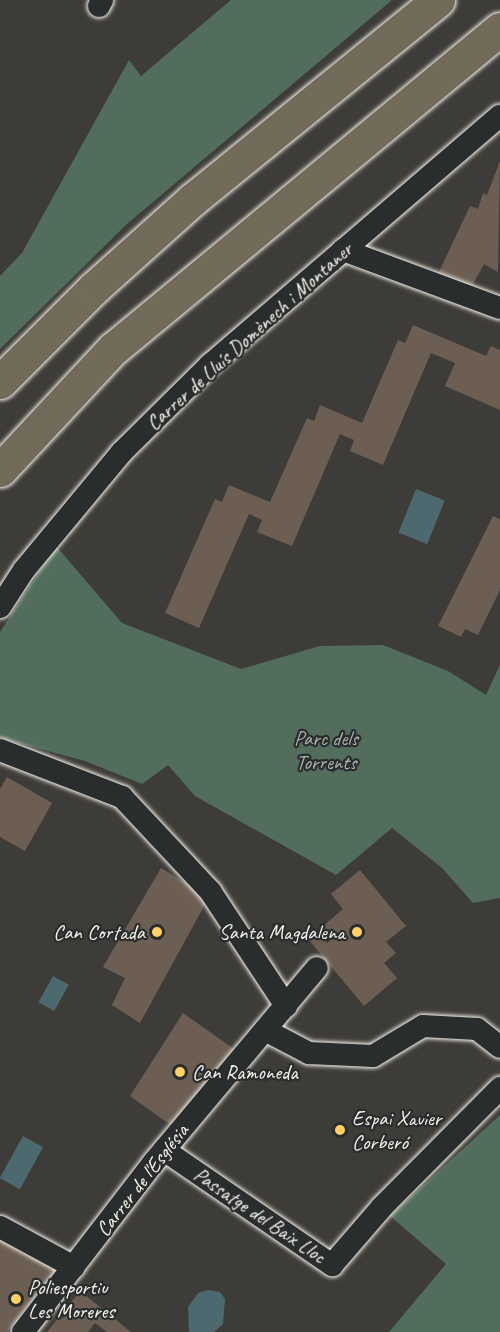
<!DOCTYPE html>
<html>
<head>
<meta charset="utf-8">
<style>
	body { margin:0 }
	#map { position:relative; width:500px; height:1332px; overflow:hidden; background:#3e3c39; font-family:Caveat,sans-serif }
	div>[style] { position:absolute }
	[style*='--x'] { left:calc(var(--x)*1px); top:calc(var(--y)*1px); width:calc(var(--w)*1px); rotate:calc(var(--a)*1deg) }
	.green>* { inset:0; background:#526d5c }
	.water>* { inset:0; background:#4c6970; transform-origin:0 0 }
	.building>* { inset:0; background:#6c5e53 }
	.roads { filter:drop-shadow(0 0 2px #f4f1e8) drop-shadow(0 0 2px #f4f1e8) }
	.minor>* { height:22px; margin:-11px; padding:0 11px; transform-origin:11px; border-radius:11px; background:#2a2d2e }
	.highway>* { height:33px; margin:-16.5px; padding:0 16.5px; transform-origin:16.5px; border-radius:16.5px; background:#726b5a }
	.dots>* { width:16px; height:16px; translate:-50% -50%; box-sizing:border-box; border:3px solid #2a2d2e; border-radius:50% }
	span { translate:-50% -50%; white-space:nowrap; text-align:center; line-height:1.15; -webkit-text-stroke:4.5px #2a2d2e; paint-order:stroke }
	.street-label { font-size:21px; color:#f4f1e8 }
	.park-label { font-size:21px; color:#abb6a9 }
	.poi-label { font-size:21px; color:#f4f1e8 }
	.right { translate:-100% -50%; text-align:right }
	.left { translate:0 -50%; text-align:left }
</style>
</head>
<body>
<div id="map">
	<div class="green">
		<i style="clip-path:polygon(231px 0,392px 0,127px 224px,0 349px,0 276px,22px 253px,129px 60px,141px 76px)"></i>
		<i style="clip-path:polygon(56px 546px,122px 623px,241px 669px,320px 646px,383px 645px,448px 671px,486px 695px,500px 665px,500px 898px,473px 903px,442px 868px,392px 828px,336px 875px,195px 796px,168px 765px,142px 784px,85px 761px,0 738px,0 632px)"></i>
		<i style="clip-path:polygon(500px 1115px,500px 1332px,389px 1332px,446px 1264px,390px 1216px)"></i>
	</div>
	<div class="water">
		<i style="left:416px;top:489px;width:31px;height:47px;rotate:22deg"></i>
		<i style="left:53px;top:976px;width:18px;height:30px;rotate:29deg"></i>
		<i style="left:23px;top:1136px;width:23px;height:48px;rotate:29deg"></i>
		<i style="clip-path:polygon(208px 1290px,220px 1292px,225px 1299px,223px 1324px,214px 1332px,189px 1332px,188px 1307px,198px 1293px)"></i>
	</div>
	<div class="building">
		<i style="clip-path:polygon(500px 161px,498px 272px,484px 264px,471px 288px,437px 276px,470px 206px,478px 209px,483px 193px,487px 195px)"></i>
		<i style="clip-path:polygon(413px 325px,486px 356px,491px 346px,500px 350px,500px 410px,445px 386px,455px 363px,431px 353px,383px 465px,350px 451px,354px 440px,340px 434px,292px 546px,257px 532px,262px 520px,249px 514px,199px 628px,165px 613px,215px 499px,222px 502px,229px 485px,270px 502px,307px 418px,314px 421px,320px 405px,362px 423px,398px 340px,405px 343px)"></i>
		<i style="clip-path:polygon(493px 516px,500px 519px,500px 590px,478px 635px,465px 629px,461px 637px,438px 626px)"></i>
		<i style="clip-path:polygon(7px 777px,52px 803px,25px 851px,0 837px,0 789px)"></i>
		<i style="clip-path:polygon(161px 868px,209px 897px,140px 1023px,112px 1005px,125px 978px,103px 967px)"></i>
		<i style="clip-path:polygon(360px 870px,406px 926px,386px 942px,396px 953px,384px 963px,397px 978px,364px 1006px,308px 939px,343px 909px,331px 894px)"></i>
		<i style="clip-path:polygon(183px 1013px,234px 1049px,172px 1126px,130px 1096px)"></i>
		<i style="clip-path:polygon(0 1233px,59px 1265px,7px 1332px,0 1332px)"></i>
		<i style="clip-path:polygon(80px 1291px,131px 1332px,107px 1332px,95px 1323px,88px 1332px,47px 1332px)"></i>
	</div>
	<div class="roads">
		<div class="minor">
			<i style="--x:99;--y:6;--w:7;--a:-63"></i>
			<i style="--x:343;--y:250;--w:167;--a:20.3"></i>
			<i style="--x:0;--y:607;--w:44;--a:-57"></i>
			<i style="--x:24;--y:570;--w:153;--a:-50.3"></i>
			<i style="--x:122;--y:452;--w:124;--a:-44.7"></i>
			<i style="--x:210;--y:365;--w:382;--a:-40.7"></i>
			<i style="--x:0;--y:750;--w:131;--a:21.1"></i>
			<i style="--x:122;--y:797;--w:129;--a:46.9"></i>
			<i style="--x:210;--y:891;--w:138;--a:56.5"></i>
			<i style="--x:265;--y:1030;--w:50;--a:27.6"></i>
			<i style="--x:309;--y:1053;--w:64;--a:2.7"></i>
			<i style="--x:373;--y:1056;--w:58;--a:-31"></i>
			<i style="--x:423;--y:1026;--w:54;--a:3.2"></i>
			<i style="--x:477;--y:1029;--w:29;--a:38"></i>
			<i style="--x:164;--y:1150;--w:204;--a:34.4"></i>
			<i style="--x:332;--y:1265;--w:77;--a:-49.2"></i>
			<i style="--x:382;--y:1207;--w:168;--a:-45.2"></i>
			<i style="--x:0;--y:1227;--w:84;--a:28.4"></i>
			<i style="--x:23;--y:1332;--w:215;--a:-52.4"></i>
			<i style="--x:154;--y:1162;--w:253;--a:-50"></i>
		</div>
		<div class="highway">
			<i style="--x:0;--y:382;--w:133;--a:-45"></i>
			<i style="--x:94;--y:288;--w:132;--a:-41.9"></i>
			<i style="--x:192;--y:200;--w:317;--a:-39.1"></i>
			<i style="--x:0;--y:470;--w:166;--a:-47"></i>
			<i style="--x:113;--y:349;--w:502;--a:-39.59"></i>
		</div>
	</div>
	<div class="dots">
		<i style="left:157px;top:932px;background:#ffd166"></i>
		<i style="left:357px;top:932px;background:#ffd166"></i>
		<i style="left:180px;top:1072px;background:#ffd166"></i>
		<i style="left:340px;top:1130px;background:#ffd166"></i>
		<i style="left:16px;top:1299px;background:#ffd166"></i>
	</div>
	<div class="street-label">
		<span style="left:249px;top:336px;rotate:-42deg">Carrer de Lluís Domènech i Montaner</span>
		<span style="left:142px;top:1180px;rotate:-52deg">Carrer de l'Església</span>
		<span style="left:260px;top:1215px;rotate:34deg">Passatge del Baix Lloc</span>
	</div>
	<div class="park-label">
		<span style="left:326px;top:750px">Parc dels<br>Torrents</span>
	</div>
	<div class="poi-label">
		<span class="right" style="left:145px;top:932px">Can Cortada</span>
		<span class="right" style="left:345px;top:932px">Santa Magdalena</span>
		<span class="left" style="left:192px;top:1072px">Can Ramoneda</span>
		<span class="left" style="left:352px;top:1130px">Espai Xavier<br>Corberó</span>
		<span class="left" style="left:28px;top:1299px">Poliesportiu<br>Les Moreres</span>
	</div>
</div>
</body>
</html>
